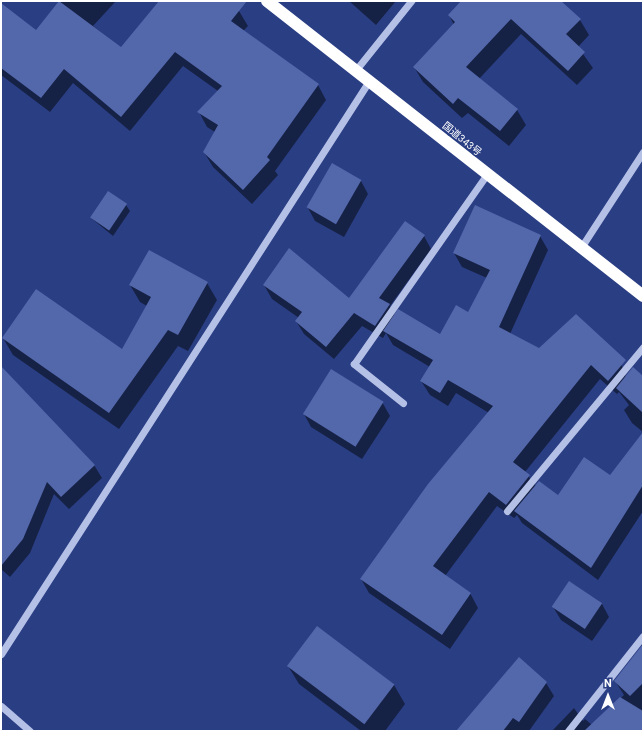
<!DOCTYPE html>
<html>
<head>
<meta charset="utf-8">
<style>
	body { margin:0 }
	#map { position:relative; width:644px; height:732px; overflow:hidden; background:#2a3e84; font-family:Roboto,"Noto Sans JP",sans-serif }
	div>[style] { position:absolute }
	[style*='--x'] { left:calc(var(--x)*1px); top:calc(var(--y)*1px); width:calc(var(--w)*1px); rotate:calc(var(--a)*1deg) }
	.shadow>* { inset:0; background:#0007 }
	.building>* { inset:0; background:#5367ab; transform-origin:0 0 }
	.minor>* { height:7px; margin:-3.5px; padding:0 3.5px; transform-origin:3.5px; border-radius:3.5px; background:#b5c0e7 }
	.highway>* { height:12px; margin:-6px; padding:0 6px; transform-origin:6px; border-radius:6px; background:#fff }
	span { translate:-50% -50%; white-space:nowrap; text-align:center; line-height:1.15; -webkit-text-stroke:3px #2a3e84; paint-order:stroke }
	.street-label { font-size:10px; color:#fff }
	.frame { position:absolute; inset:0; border:2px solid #fff; pointer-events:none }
	.north { position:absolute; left:588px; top:676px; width:40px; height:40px; -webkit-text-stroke:3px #2a3e84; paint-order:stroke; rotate:0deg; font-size:11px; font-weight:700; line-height:16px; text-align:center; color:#fff }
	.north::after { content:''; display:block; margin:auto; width:14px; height:18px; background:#fff; clip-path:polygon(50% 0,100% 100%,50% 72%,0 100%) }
</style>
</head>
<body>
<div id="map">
	<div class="shadow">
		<i style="clip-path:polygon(61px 1px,116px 1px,93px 26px,121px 48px,160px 1px,227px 1px,239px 11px,248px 26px,243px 31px,318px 85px,326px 100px,275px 171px,278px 175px,252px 204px,213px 167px,204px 152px,215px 132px,207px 127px,199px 112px,218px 91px,183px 66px,130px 131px,73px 83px,50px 112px,1px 75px,1px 5px,36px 31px)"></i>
		<i style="clip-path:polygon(349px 1px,396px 1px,376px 25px)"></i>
		<i style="clip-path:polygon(462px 1px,560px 1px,580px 20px,589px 35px,578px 47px,593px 68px,577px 85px,521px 34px,479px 79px,517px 110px,526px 125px,509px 146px,468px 113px,462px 118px,423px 82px,414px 67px,454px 25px,449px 15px)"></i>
		<i style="clip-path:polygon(332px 165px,361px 181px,368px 194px,344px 237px,315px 221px,308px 208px)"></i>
		<i style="clip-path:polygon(126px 205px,130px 211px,113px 236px,91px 218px)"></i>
		<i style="clip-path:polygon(424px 236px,431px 249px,390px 306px,395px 316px,441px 336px,468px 313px,487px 278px,462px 267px,454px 253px,540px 236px,548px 250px,510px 334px,540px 349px,617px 353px,626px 377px,643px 383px,643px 432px,632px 423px,624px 410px,629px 405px,619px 392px,617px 394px,600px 379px,525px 472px,536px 486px,558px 497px,611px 477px,643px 433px,643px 511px,598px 580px,522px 523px,517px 515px,514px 518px,497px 506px,445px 576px,470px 593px,478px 608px,450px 649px,369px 593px,361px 579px,489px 413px,456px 393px,448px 406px,430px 395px,421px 381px,430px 367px,393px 345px,386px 333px,383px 338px,362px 326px,334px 359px,304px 334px,296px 321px,299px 318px,272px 299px,264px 285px,349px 299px)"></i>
		<i style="clip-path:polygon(207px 283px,217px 300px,188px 351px,178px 346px,119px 429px,13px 355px,3px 338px,122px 351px,147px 306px,140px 302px,130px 285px)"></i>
		<i style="clip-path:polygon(1px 367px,94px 465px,102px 478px,69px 509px,54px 494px,30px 553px,10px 577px,1px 569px)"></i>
		<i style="clip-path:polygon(382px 402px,390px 416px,362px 459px,311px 427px,304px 414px)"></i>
		<i style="clip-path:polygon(570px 582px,602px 604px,609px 617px,592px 641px,561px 620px,553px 607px)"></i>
		<i style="clip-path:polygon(317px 627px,394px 685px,405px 704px,385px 731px,361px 731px,299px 684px,288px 666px)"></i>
		<i style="clip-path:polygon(643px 647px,643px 731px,552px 731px,574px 708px,583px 721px,585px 719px,592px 725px,624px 695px,615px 681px)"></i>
		<i style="clip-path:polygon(519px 659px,546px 683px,554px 696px,529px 731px,457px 731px)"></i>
	</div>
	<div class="building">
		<i style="clip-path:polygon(59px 1px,121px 47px,159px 1px,247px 1px,231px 21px,319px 84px,267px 157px,270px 160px,243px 190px,203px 152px,218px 125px,197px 112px,222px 86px,175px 52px,121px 117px,64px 69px,41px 98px,1px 68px,1px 3px,36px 30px)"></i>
		<i style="clip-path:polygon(461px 1px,561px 1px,581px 19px,566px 34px,585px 52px,568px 71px,511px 19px,466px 67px,518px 109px,500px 131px,458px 98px,453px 104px,413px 67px,455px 22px,448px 15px)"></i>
		<i style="left:332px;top:163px;width:34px;height:51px;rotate:30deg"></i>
		<i style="left:108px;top:191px;width:23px;height:32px;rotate:34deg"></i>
		<i style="clip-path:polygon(475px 205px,541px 235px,499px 327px,539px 348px,576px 314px,626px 360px,608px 381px,591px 365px,513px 462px,530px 475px,506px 505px,489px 492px,433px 566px,471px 593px,442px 635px,360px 579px,428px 484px,493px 406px,448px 380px,440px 393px,420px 381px,433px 360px,383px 331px,398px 309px,440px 334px,456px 305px,468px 312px,490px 270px,453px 253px)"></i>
		<i style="clip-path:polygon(405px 221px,425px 235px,379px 298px,390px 304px,375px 326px,354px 313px,326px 347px,295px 321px,302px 312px,263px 285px,289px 248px,349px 298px)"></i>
		<i style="clip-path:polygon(149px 250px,208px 282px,178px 335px,168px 330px,109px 413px,2px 338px,36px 289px,122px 349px,151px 297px,129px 285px)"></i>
		<i style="clip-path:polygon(1px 366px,95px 465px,61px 497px,47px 482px,23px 539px,1px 566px)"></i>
		<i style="clip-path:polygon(633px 367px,643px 376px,643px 413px,616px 388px)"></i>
		<i style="left:331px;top:369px;width:62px;height:53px;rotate:32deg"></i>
		<i style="clip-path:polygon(643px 432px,643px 485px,591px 568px,514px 511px,539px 481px,558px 495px,584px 457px,610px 475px)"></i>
		<i style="left:569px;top:581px;width:40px;height:31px;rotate:34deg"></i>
		<i style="left:317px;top:626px;width:97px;height:50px;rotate:37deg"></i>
		<i style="clip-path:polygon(643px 644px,643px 683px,630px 696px,614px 681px)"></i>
		<i style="clip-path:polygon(519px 657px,547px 682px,519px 722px,513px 718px,503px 731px,456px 731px)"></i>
		<i style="clip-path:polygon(620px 697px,643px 711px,643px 731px,584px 731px)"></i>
	</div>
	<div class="minor">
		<i style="--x:355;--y:71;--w:90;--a:-51.3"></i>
		<i style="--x:580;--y:249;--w:116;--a:-57"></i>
		<i style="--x:403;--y:403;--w:63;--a:-141.5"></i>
		<i style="--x:354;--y:364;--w:232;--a:-55"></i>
		<i style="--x:507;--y:511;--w:213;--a:-50.3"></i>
		<i style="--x:1;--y:654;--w:681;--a:-57.29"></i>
		<i style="--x:1;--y:706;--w:38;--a:41"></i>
		<i style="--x:568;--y:731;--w:121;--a:-51.7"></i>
	</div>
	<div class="highway">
		<i style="--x:267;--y:1;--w:478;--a:38.1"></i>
	</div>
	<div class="street-label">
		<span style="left:462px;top:139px;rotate:39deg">国道343号</span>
	</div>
	<div class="frame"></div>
	<div class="north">N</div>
</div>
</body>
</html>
